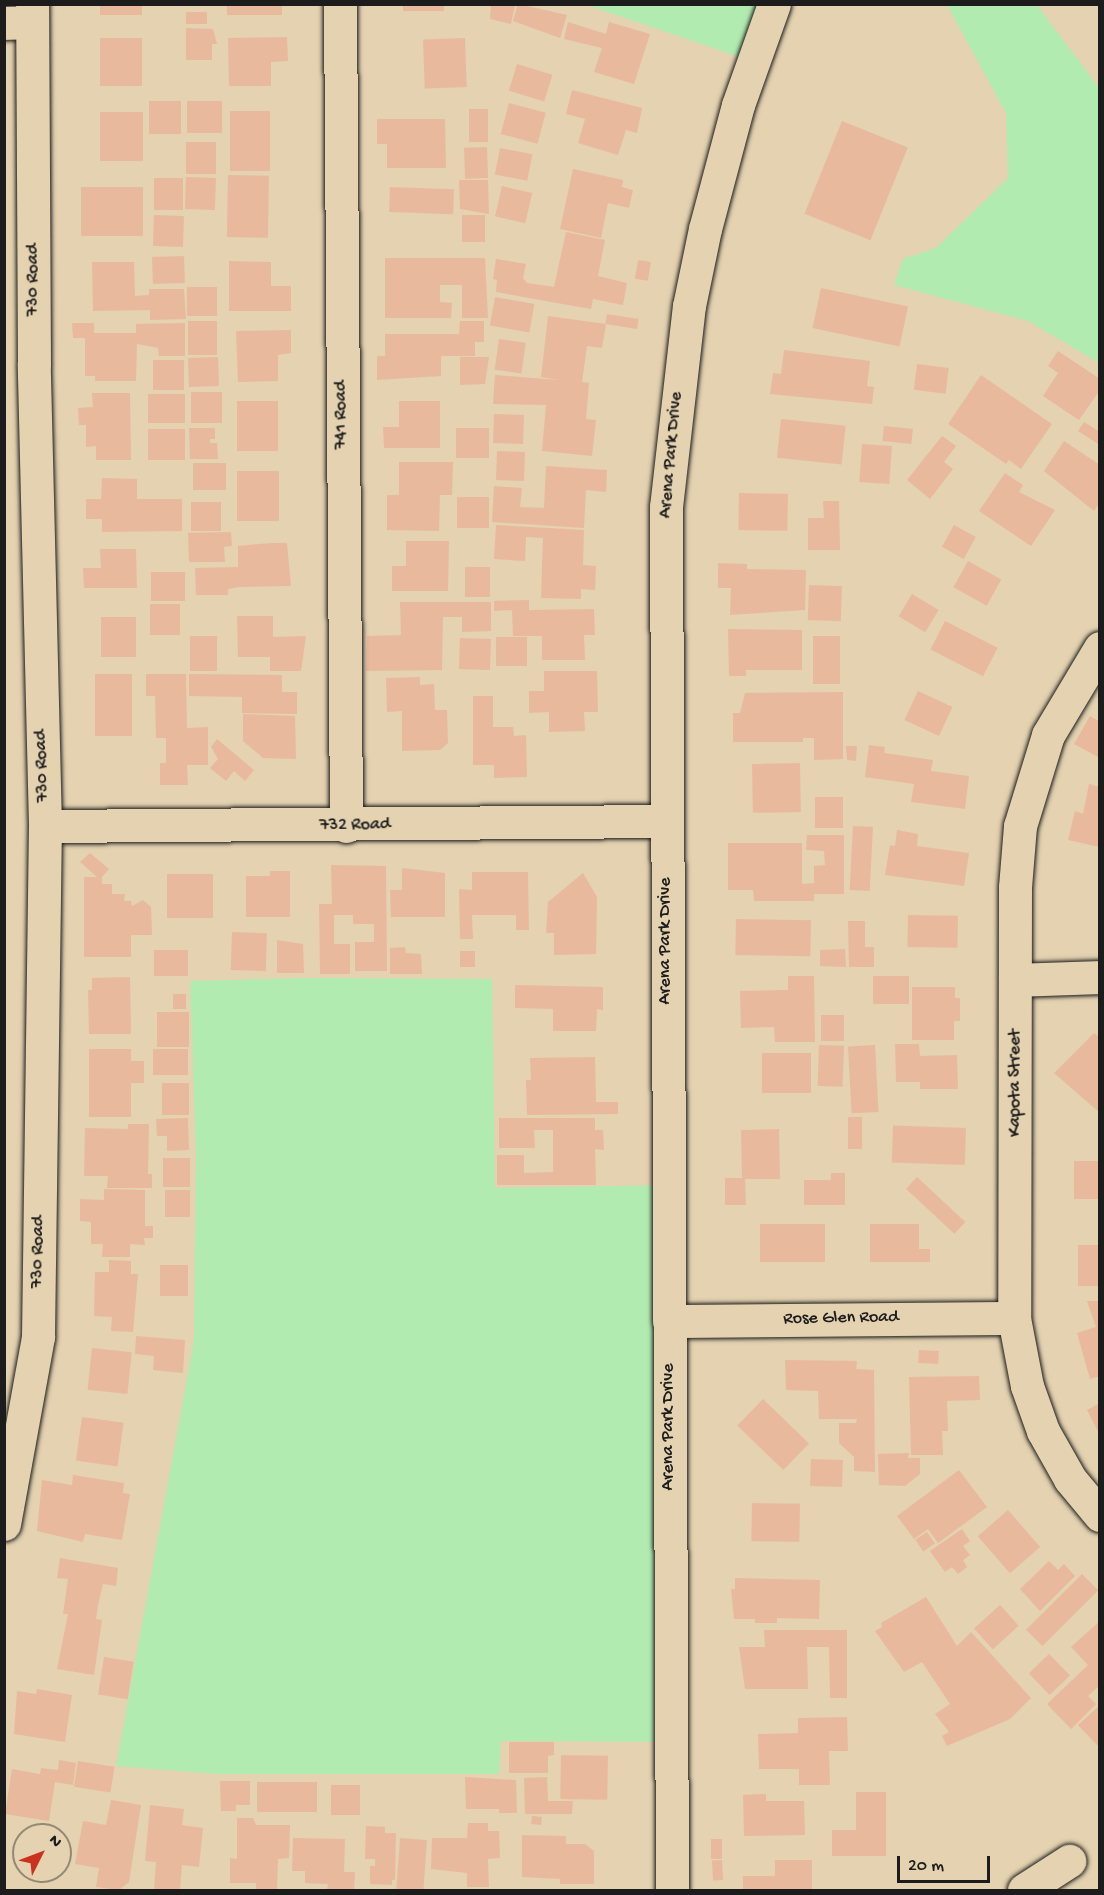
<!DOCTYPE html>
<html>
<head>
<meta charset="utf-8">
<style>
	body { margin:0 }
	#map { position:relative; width:1104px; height:1895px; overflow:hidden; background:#e4d2b0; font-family:"Gochi Hand",sans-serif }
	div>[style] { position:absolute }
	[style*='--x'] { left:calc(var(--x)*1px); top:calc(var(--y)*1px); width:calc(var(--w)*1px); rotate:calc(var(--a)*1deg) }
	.green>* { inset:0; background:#b2ebaf }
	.building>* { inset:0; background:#e9b99e; transform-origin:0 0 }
	.roads { filter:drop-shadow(0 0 2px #1c1c1c) drop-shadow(0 0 2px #1c1c1c) }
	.minor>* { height:33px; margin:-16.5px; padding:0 16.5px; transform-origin:16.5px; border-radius:16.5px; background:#e4d2b0 }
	span { translate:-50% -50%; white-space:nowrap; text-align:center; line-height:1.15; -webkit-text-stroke:5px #e4d2b0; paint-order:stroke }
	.street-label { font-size:18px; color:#1c1c1c }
	.frame { position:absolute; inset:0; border:6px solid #1c1c1c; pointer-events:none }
	.north { position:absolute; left:12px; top:1823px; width:60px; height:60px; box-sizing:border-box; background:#e4d2b0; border:2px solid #948975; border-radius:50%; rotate:48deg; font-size:16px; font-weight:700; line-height:24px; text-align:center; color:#1c1c1c }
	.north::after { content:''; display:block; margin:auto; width:21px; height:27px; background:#c8321e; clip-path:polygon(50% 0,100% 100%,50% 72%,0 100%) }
	.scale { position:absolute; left:897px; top:1856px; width:93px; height:27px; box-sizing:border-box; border:3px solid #1c1c1c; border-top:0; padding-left:8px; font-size:18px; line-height:21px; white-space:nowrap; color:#1c1c1c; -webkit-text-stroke:4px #e4d2b0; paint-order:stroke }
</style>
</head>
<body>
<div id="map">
	<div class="green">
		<i style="clip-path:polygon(587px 5px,777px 5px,757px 63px)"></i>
		<i style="clip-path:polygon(947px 5px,1037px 5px,1099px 88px,1099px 363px,1028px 321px,894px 285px,903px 259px,936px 248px,1008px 178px,1006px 113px)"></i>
		<i style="clip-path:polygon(306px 978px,492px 979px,495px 1188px,669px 1185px,672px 1742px,501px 1741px,499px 1774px,218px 1774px,116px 1766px,194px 1340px,196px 1153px,190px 981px)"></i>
	</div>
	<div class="building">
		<i style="left:100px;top:4px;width:42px;height:11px"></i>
		<i style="left:227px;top:4px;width:55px;height:11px"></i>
		<i style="left:403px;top:4px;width:41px;height:7px"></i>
		<i style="clip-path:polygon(491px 4px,515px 4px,511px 24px,490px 19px)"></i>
		<i style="clip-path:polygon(518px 4px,567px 15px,560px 38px,513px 21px)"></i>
		<i style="left:186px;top:12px;width:21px;height:12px"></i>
		<i style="clip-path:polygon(568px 22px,606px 34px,609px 22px,650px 34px,634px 84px,594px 72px,602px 48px,564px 39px)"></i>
		<i style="clip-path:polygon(186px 28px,213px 29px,217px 44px,212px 44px,212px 60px,186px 60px)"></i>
		<i style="clip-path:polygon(287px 37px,288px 61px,271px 62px,271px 86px,229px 86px,228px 38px)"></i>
		<i style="left:100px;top:38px;width:42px;height:48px"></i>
		<i style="left:465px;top:38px;width:49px;height:42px;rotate:88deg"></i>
		<i style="left:517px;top:64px;width:37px;height:28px;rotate:17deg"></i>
		<i style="clip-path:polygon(572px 90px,642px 108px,637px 133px,626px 130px,618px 155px,578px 143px,585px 119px,566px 114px)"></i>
		<i style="left:149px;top:101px;width:32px;height:33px"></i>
		<i style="left:187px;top:101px;width:35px;height:32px"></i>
		<i style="left:509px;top:103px;width:38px;height:32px;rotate:15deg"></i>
		<i style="left:469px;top:109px;width:19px;height:33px"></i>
		<i style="left:230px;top:111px;width:40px;height:60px"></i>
		<i style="left:100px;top:112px;width:43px;height:49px"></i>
		<i style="clip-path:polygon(377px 119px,445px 119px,446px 168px,387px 168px,387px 144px,377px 144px)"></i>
		<i style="left:842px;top:121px;width:71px;height:100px;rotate:22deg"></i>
		<i style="left:186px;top:142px;width:30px;height:32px"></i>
		<i style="left:487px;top:147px;width:31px;height:23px;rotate:88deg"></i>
		<i style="left:500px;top:148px;width:33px;height:27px;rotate:11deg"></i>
		<i style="clip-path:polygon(573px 169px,623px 180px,622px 187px,633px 190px,629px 208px,608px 203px,601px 238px,560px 229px)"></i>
		<i style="left:228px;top:175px;width:41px;height:62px;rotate:1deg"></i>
		<i style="left:186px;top:177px;width:30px;height:32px;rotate:2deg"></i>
		<i style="left:154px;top:178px;width:29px;height:32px"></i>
		<i style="clip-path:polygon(459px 180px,488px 180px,489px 214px,460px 209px)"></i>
		<i style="left:502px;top:186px;width:31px;height:31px;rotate:13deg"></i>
		<i style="left:81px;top:187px;width:62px;height:49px"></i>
		<i style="left:390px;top:187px;width:64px;height:25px;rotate:2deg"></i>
		<i style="left:154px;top:215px;width:30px;height:31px;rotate:2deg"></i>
		<i style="left:462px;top:215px;width:23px;height:27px"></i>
		<i style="clip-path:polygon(566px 232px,605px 240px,598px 276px,627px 283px,623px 305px,593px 299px,591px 309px,496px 292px,497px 280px,493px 279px,496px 259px,526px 264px,523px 278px,527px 283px,554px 287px)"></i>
		<i style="left:184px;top:256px;width:27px;height:32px;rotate:88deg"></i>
		<i style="clip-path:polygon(385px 258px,485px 258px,488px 318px,462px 318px,462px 285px,440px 285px,440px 302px,452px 303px,451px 318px,385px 318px)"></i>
		<i style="left:638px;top:260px;width:13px;height:19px;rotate:9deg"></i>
		<i style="clip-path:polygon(229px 261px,271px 262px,271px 286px,291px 286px,291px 311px,229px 311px)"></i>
		<i style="clip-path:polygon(92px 262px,134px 262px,135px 296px,149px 295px,149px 289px,184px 289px,186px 319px,150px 320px,150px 310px,93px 311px)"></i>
		<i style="left:187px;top:287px;width:30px;height:29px"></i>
		<i style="left:821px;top:288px;width:89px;height:41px;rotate:12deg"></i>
		<i style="left:495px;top:297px;width:40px;height:29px;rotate:10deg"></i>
		<i style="left:607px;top:314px;width:32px;height:10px;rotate:9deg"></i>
		<i style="clip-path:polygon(548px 316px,606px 324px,602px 348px,587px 346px,582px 382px,589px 383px,586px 419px,596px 420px,592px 456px,542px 451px,546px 405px,493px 404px,495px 375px,559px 380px,541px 377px)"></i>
		<i style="left:188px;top:321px;width:29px;height:34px"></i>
		<i style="clip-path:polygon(460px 321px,484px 321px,484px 342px,475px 342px,475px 356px,441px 356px,441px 376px,377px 380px,377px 356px,385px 356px,385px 334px,459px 334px)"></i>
		<i style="clip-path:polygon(72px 323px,94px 323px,94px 333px,136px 333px,136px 324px,185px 323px,185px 356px,159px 356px,158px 348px,137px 344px,136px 381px,95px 381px,95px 376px,85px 376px,85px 338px,73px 338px)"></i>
		<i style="clip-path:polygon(291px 330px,291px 353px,278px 355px,278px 381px,238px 382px,236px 331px)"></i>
		<i style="left:499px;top:339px;width:27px;height:31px;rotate:8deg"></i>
		<i style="clip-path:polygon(784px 350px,870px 361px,867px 386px,874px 387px,872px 404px,770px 394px,773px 373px,781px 374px)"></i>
		<i style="clip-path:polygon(1058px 351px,1100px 379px,1100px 390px,1079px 420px,1043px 396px,1058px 373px,1048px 366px)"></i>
		<i style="left:218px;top:357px;width:29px;height:30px;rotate:88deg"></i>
		<i style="clip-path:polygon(460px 357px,489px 357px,485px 384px,460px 385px)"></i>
		<i style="left:153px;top:360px;width:31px;height:30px"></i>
		<i style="left:917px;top:364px;width:32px;height:26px;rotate:7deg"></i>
		<i style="clip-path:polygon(981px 375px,1052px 424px,1021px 469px,1009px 460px,1006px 464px,948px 424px)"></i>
		<i style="left:222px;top:392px;width:31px;height:31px;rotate:90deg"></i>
		<i style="clip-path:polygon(92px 393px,130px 393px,131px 460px,96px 460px,96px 446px,86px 447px,86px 425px,79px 425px,78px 408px,93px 407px)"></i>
		<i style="left:148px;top:394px;width:37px;height:29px"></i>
		<i style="left:237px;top:401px;width:41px;height:50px"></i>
		<i style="clip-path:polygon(399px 401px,440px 401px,440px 448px,384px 448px,383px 427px,399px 427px)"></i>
		<i style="left:494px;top:414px;width:30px;height:29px;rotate:2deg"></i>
		<i style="left:781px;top:419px;width:65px;height:39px;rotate:6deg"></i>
		<i style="clip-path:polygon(1084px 422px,1100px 432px,1100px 445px,1078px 431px)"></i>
		<i style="left:884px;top:426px;width:29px;height:15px;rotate:6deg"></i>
		<i style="clip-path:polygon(189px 428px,215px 428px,215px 439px,210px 439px,210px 443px,217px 443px,218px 459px,190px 459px)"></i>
		<i style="left:456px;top:428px;width:33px;height:30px"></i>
		<i style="left:185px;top:429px;width:31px;height:37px;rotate:90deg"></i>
		<i style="clip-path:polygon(942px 436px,956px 446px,944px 462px,953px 469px,930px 499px,907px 480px)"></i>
		<i style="clip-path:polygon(1064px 441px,1100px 465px,1100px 502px,1094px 511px,1044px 471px)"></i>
		<i style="left:862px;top:444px;width:30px;height:38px;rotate:4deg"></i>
		<i style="left:497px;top:451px;width:28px;height:29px;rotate:2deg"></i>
		<i style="clip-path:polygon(399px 462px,453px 462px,452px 495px,440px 495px,439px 531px,387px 530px,387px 495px,399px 495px)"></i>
		<i style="left:193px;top:463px;width:33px;height:27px"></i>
		<i style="clip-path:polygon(546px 466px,607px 470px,606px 492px,586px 490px,584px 528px,492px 522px,494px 486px,522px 488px,520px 507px,544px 508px)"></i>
		<i style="left:237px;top:471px;width:42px;height:50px"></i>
		<i style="clip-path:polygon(1005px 473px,1023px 485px,1019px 492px,1055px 510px,1031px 546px,979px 511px)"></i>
		<i style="clip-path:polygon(102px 478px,137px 479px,137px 499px,182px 499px,182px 531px,102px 532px,102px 519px,86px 519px,86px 499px,101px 499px)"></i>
		<i style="left:739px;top:493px;width:49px;height:37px;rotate:1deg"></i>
		<i style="left:457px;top:497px;width:32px;height:31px"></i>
		<i style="clip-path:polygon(823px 501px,839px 501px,840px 550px,808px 550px,808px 518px,824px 518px)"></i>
		<i style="left:191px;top:502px;width:30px;height:29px"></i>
		<i style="clip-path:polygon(496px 525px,584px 530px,583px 565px,596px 566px,595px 590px,581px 589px,581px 599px,541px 598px,543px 538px,526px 537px,525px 561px,494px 559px)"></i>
		<i style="left:954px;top:525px;width:25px;height:25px;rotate:29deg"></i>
		<i style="clip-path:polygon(231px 532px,232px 546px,224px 547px,225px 562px,189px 562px,188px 533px)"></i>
		<i style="clip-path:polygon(406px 541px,449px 541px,448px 591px,392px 591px,392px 566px,406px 566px)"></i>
		<i style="clip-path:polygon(271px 543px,287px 543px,291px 586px,240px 587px,228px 589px,228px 595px,196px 595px,195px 568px,238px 567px,238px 546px)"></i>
		<i style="clip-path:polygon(100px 549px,136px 549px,137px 588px,84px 588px,83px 568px,101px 568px)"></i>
		<i style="left:968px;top:561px;width:38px;height:30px;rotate:29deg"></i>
		<i style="clip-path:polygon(718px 563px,747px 564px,747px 569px,806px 570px,805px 610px,730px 615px,731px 588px,718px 588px)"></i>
		<i style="left:465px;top:567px;width:25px;height:30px"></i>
		<i style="left:151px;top:572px;width:34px;height:29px"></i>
		<i style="left:809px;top:585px;width:33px;height:35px;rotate:2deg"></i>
		<i style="left:912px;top:594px;width:31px;height:26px;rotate:31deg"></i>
		<i style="clip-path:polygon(529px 600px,529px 610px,594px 609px,595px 635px,584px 635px,585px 660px,542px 660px,542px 636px,513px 636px,512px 610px,494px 611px,494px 601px)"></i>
		<i style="clip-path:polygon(400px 602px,491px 602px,491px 631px,462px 632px,462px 617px,443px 617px,442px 670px,366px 671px,367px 636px,401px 635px)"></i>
		<i style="left:150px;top:604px;width:30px;height:31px"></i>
		<i style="clip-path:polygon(237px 616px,273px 616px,273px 637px,306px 636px,301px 671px,270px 671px,270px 657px,238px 657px)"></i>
		<i style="left:101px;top:617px;width:35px;height:40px"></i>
		<i style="left:945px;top:621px;width:59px;height:32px;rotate:27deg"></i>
		<i style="clip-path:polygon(728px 629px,802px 630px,802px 670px,746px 670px,746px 676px,729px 676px)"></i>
		<i style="left:217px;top:636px;width:35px;height:27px;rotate:90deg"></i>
		<i style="left:813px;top:636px;width:27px;height:48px"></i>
		<i style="left:496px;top:637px;width:31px;height:29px"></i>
		<i style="left:460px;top:638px;width:31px;height:31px;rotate:2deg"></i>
		<i style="clip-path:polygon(544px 671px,597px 671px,598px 712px,584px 712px,585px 731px,549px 732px,549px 712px,529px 713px,529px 691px,544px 691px)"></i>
		<i style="left:95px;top:674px;width:37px;height:62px"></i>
		<i style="clip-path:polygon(146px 674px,186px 674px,187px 728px,208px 727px,208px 765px,187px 765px,188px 785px,160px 785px,160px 763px,166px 763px,166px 738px,156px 738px,155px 696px,146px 696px)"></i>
		<i style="clip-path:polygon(189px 674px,282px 675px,282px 692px,297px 692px,297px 714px,242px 713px,242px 697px,189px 696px)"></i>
		<i style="clip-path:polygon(420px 677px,420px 685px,434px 684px,435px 710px,447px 710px,448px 743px,440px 750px,402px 751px,402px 711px,387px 712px,386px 678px)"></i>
		<i style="left:918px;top:691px;width:38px;height:32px;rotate:25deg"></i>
		<i style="clip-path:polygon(843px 692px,843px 759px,814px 760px,814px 738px,803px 738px,803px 742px,733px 742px,733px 713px,740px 713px,745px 693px)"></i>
		<i style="clip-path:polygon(473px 696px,493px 696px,493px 727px,513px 727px,514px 736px,526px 735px,527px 777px,494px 778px,494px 765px,473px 765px)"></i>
		<i style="clip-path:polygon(243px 714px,295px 716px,296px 759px,263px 758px,243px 741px)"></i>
		<i style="clip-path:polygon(1090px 716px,1100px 722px,1100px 758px,1074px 744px)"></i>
		<i style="clip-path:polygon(217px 739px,254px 770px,245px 781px,234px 771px,226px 781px,210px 768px,218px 759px,211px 747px)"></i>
		<i style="clip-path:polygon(869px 745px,885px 747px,884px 753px,933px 760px,931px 771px,969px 776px,965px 809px,911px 802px,914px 784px,865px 777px)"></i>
		<i style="clip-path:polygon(846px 746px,857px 746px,856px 761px,847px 760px)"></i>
		<i style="left:800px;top:763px;width:49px;height:48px;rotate:89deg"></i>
		<i style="clip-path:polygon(1089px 784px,1100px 787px,1100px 847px,1068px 840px,1075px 811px,1083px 814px)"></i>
		<i style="left:815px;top:797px;width:28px;height:31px"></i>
		<i style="left:853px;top:826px;width:20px;height:64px;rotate:3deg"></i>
		<i style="clip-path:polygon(897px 830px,918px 834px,917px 846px,969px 853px,964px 886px,885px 875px,890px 845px,895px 846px)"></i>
		<i style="clip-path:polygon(807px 835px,844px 835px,844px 894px,814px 894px,814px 901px,754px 901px,753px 890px,728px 890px,728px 843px,802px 843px,802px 884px,814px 883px,814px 866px,825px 865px,824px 851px,806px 850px)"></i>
		<i style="clip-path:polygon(90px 853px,109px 869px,102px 877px,102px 884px,112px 884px,112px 894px,125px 894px,124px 901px,131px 901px,132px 906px,143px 900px,151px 907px,152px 935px,131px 935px,131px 957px,84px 957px,84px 877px,97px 877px,80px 862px)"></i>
		<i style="clip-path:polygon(331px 865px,386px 866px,387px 971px,355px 971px,355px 942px,374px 942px,374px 924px,353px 924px,353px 915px,334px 915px,334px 944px,350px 944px,350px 974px,320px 974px,319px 904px,332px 904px)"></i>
		<i style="clip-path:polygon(402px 868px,445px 873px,445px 917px,391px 917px,390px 890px,402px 890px)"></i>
		<i style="clip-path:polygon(270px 871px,290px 871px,290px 917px,246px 917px,246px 876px,270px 876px)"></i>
		<i style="clip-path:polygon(472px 872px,528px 872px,529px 930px,516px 930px,516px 915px,472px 915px,473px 939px,460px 939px,459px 889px,472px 890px)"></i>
		<i style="clip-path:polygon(583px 873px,597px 897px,596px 954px,554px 955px,554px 933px,546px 933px,548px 902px)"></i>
		<i style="left:167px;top:874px;width:46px;height:44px"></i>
		<i style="left:908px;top:915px;width:50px;height:32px;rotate:1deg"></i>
		<i style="left:736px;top:919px;width:75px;height:36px;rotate:1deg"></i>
		<i style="clip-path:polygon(848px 921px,865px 921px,865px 947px,874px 947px,874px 967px,849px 967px)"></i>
		<i style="left:232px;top:932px;width:35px;height:38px;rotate:2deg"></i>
		<i style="clip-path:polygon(277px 940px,303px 944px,304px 973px,277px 973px)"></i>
		<i style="clip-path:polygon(405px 947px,406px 953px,421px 954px,422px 974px,390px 974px,390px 948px)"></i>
		<i style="clip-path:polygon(845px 949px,846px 967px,820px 966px,820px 950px)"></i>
		<i style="left:154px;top:950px;width:34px;height:26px"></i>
		<i style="left:460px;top:951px;width:15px;height:16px"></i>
		<i style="clip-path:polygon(788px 976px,814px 976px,815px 1042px,775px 1042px,774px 1027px,741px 1028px,740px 991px,788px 990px)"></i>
		<i style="left:873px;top:976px;width:36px;height:28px"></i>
		<i style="clip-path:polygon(130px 977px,131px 1034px,89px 1034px,88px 990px,92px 990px,92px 978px)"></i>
		<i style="clip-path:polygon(515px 985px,603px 987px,603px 1010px,597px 1009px,596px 1031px,553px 1031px,553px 1009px,515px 1008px)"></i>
		<i style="clip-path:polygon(912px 987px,955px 987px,955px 998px,960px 998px,960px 1021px,954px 1021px,954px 1040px,912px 1040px)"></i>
		<i style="left:173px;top:994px;width:13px;height:15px"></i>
		<i style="left:189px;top:1012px;width:35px;height:32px;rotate:90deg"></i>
		<i style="left:821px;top:1015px;width:23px;height:26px"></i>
		<i style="clip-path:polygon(1094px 1033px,1100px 1038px,1100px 1113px,1054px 1073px)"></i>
		<i style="clip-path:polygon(895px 1044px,919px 1044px,920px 1056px,957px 1055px,958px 1089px,920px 1089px,920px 1082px,896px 1082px)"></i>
		<i style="left:819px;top:1045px;width:25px;height:41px;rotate:2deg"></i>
		<i style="left:875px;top:1045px;width:67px;height:27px;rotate:87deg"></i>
		<i style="clip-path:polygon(89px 1049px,131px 1049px,131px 1061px,144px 1061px,144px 1083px,131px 1083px,131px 1117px,89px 1117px)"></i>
		<i style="left:153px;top:1049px;width:35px;height:26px"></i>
		<i style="left:762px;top:1053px;width:49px;height:40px"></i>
		<i style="clip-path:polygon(595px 1057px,596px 1102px,618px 1102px,618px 1114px,527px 1115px,526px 1080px,531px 1080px,530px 1058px)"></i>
		<i style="left:162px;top:1083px;width:27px;height:32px"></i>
		<i style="left:848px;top:1117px;width:14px;height:32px"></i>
		<i style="clip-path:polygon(188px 1118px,189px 1150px,167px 1151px,167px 1136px,157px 1136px,156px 1119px)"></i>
		<i style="clip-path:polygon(499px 1118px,595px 1118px,595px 1130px,603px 1130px,604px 1150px,595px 1149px,596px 1185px,497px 1185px,497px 1155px,524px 1155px,524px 1173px,553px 1172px,553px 1130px,534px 1130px,535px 1148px,499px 1148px)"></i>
		<i style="clip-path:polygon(128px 1124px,149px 1124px,148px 1174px,152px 1174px,152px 1188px,107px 1188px,108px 1176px,84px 1176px,85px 1128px,128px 1129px)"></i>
		<i style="left:966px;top:1128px;width:37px;height:73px;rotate:92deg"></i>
		<i style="clip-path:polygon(779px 1129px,780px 1179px,745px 1179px,746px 1205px,725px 1205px,725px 1178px,742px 1178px,741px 1130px)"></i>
		<i style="left:163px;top:1158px;width:27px;height:29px"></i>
		<i style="left:1074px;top:1161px;width:26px;height:38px"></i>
		<i style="clip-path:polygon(831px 1173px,845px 1173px,845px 1205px,804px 1205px,804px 1180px,831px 1180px)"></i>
		<i style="left:917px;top:1177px;width:66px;height:16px;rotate:43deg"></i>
		<i style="clip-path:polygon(104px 1189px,145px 1190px,145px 1226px,153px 1226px,153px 1238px,144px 1238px,145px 1245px,130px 1244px,130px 1257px,102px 1257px,103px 1244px,91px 1244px,91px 1222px,80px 1221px,80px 1199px,104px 1200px)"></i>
		<i style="left:165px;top:1190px;width:25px;height:27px"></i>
		<i style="left:760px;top:1224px;width:65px;height:38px"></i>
		<i style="clip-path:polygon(870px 1224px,919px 1224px,919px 1249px,930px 1249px,930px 1262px,870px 1262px)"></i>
		<i style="left:1078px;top:1245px;width:22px;height:41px"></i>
		<i style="clip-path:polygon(109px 1260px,131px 1261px,131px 1274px,138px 1274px,133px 1332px,111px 1331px,112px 1317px,94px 1316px,95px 1272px,109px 1272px)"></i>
		<i style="left:160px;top:1265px;width:28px;height:31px"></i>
		<i style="clip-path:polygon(1087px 1301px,1100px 1301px,1100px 1376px,1090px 1379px,1077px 1333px,1096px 1327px)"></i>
		<i style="clip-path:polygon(136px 1336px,185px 1340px,183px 1373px,153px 1370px,154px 1356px,135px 1354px)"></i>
		<i style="left:92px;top:1348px;width:40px;height:42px;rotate:6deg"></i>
		<i style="left:919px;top:1350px;width:20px;height:13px;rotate:3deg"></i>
		<i style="clip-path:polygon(785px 1360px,857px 1361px,856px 1369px,874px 1370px,875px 1472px,854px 1471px,854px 1457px,839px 1443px,839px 1423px,856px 1423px,857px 1419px,819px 1419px,818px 1391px,786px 1390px)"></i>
		<i style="clip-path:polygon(979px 1376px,980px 1400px,947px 1401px,948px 1431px,942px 1431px,943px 1455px,911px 1455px,909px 1377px)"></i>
		<i style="left:763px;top:1399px;width:64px;height:37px;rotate:44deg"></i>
		<i style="clip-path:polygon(1100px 1403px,1100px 1435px,1087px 1410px)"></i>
		<i style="left:82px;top:1417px;width:42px;height:44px;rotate:8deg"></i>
		<i style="clip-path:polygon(909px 1453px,908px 1458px,920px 1458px,920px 1474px,905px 1486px,879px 1485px,878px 1454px)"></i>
		<i style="left:811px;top:1459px;width:32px;height:27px;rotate:2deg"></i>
		<i style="clip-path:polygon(959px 1470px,987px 1507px,938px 1543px,928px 1529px,914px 1539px,897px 1516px)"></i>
		<i style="clip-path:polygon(73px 1475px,124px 1483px,123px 1493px,130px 1494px,122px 1540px,85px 1534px,83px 1542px,37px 1531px,42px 1480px,72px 1485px)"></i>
		<i style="left:752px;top:1503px;width:48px;height:38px;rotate:1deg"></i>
		<i style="left:1008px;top:1510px;width:49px;height:40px;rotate:49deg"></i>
		<i style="clip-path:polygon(962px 1529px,970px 1541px,963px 1546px,970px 1555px,963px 1560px,967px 1567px,958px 1574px,952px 1567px,945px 1572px,930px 1551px)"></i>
		<i style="left:927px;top:1532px;width:14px;height:14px;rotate:56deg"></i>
		<i style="clip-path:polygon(60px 1558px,118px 1568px,116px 1586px,103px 1584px,98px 1605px,96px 1619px,102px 1620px,94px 1675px,57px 1669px,68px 1614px,63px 1614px,68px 1579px,57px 1578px)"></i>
		<i style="clip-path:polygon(1049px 1561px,1058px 1570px,1064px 1564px,1075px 1576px,1040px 1611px,1020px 1589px)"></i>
		<i style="left:1082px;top:1574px;width:23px;height:79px;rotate:45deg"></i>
		<i style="clip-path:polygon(735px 1578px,820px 1580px,819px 1619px,777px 1618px,777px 1623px,755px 1623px,755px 1619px,734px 1619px,731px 1589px,735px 1589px)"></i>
		<i style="clip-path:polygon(926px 1597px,957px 1646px,971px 1632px,1031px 1698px,1010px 1719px,947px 1746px,942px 1736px,949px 1732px,935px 1714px,950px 1704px,922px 1662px,904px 1672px,875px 1631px,882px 1627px,881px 1623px)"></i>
		<i style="left:1000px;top:1605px;width:28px;height:35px;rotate:48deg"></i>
		<i style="clip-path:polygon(1100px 1621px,1100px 1685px,1088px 1696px,1096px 1704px,1071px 1729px,1047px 1704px,1088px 1665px,1071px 1647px)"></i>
		<i style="clip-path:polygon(764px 1630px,847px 1630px,847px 1698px,830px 1698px,829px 1647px,807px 1647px,808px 1689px,745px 1689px,739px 1647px,765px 1647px)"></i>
		<i style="left:1049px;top:1654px;width:30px;height:28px;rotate:46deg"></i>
		<i style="left:104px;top:1657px;width:30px;height:38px;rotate:9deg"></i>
		<i style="clip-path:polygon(37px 1689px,72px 1695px,65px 1742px,14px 1734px,17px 1691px,36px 1694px)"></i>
		<i style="clip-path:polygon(1098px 1707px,1100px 1743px,1097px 1745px,1078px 1725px)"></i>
		<i style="clip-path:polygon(847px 1717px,848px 1751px,829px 1751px,830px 1785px,799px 1785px,799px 1769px,759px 1769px,758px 1734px,798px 1733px,798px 1718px)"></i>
		<i style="clip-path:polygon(509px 1742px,554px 1742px,554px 1755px,548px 1756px,548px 1773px,509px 1773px)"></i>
		<i style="left:561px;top:1755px;width:47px;height:44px;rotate:1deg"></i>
		<i style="clip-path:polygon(59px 1760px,76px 1763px,73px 1785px,55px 1782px,49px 1821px,5px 1814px,12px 1769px,40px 1774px,41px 1768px,58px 1770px)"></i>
		<i style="left:78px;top:1761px;width:37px;height:26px;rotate:9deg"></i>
		<i style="clip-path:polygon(465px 1777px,516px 1780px,517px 1813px,499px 1813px,499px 1809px,466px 1809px)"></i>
		<i style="clip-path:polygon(547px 1777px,548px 1801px,573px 1801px,572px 1814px,525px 1814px,524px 1778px)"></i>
		<i style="clip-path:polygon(220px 1781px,250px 1781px,250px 1805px,236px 1805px,236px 1811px,221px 1811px)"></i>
		<i style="left:257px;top:1782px;width:60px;height:30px"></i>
		<i style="left:360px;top:1785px;width:30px;height:29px;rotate:90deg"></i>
		<i style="clip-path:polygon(856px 1792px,886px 1792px,886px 1856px,832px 1856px,832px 1830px,856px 1830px)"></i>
		<i style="clip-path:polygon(766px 1794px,766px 1801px,804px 1801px,805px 1835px,744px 1836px,743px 1795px)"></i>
		<i style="clip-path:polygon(111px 1800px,141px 1805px,129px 1882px,119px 1890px,96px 1887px,99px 1868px,75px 1864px,83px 1821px,106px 1825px)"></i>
		<i style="clip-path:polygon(150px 1805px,184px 1809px,182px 1825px,203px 1828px,199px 1867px,182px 1865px,180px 1890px,154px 1890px,156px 1862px,145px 1861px)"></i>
		<i style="left:532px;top:1816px;width:10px;height:8px;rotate:6deg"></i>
		<i style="clip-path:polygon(237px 1818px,253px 1818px,256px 1825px,290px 1825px,289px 1858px,278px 1859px,277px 1890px,256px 1890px,256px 1883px,230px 1883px,230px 1858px,237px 1859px)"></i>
		<i style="clip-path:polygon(468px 1823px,488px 1823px,488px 1831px,499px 1831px,500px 1858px,488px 1859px,489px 1887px,467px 1887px,467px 1873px,431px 1869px,432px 1838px,467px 1838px)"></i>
		<i style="clip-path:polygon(366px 1826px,385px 1827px,385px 1833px,396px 1833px,395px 1880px,392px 1880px,392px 1885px,370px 1884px,370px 1866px,375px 1866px,375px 1859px,365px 1859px)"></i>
		<i style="clip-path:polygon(522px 1835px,566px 1836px,566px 1844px,585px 1844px,594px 1851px,594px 1884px,560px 1884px,560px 1879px,522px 1877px)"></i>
		<i style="clip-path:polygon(293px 1838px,345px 1839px,344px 1872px,355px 1872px,354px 1890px,327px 1890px,328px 1884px,305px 1883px,305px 1871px,292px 1871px)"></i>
		<i style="left:400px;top:1838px;width:27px;height:52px;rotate:4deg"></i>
		<i style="left:711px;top:1839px;width:11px;height:20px"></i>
		<i style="left:722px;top:1860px;width:20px;height:10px;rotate:87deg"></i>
		<i style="clip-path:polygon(775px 1860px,812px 1860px,812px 1890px,743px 1890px,743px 1876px,775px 1876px)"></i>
	</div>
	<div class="roads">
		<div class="minor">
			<i style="--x:340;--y:4;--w:822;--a:89.58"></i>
			<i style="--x:4;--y:23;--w:28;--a:-2"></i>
			<i style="--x:1100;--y:648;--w:101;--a:120.9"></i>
			<i style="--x:1048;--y:735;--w:95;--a:107.1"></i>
			<i style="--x:1020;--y:826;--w:61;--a:94.7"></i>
			<i style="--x:1015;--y:887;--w:431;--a:90.1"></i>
			<i style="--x:1014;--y:1318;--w:69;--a:79.2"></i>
			<i style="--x:1027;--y:1386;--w:48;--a:70.4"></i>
			<i style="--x:1043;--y:1431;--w:55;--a:60.6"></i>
			<i style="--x:1070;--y:1479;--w:47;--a:50.2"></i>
			<i style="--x:45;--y:826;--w:620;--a:-0.46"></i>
			<i style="--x:1015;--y:980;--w:85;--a:-2"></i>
			<i style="--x:669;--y:1321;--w:345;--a:-0.5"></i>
			<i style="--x:4;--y:1524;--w:190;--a:-79.7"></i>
			<i style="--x:38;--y:1337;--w:511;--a:-89.22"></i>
			<i style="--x:45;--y:826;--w:462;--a:-91.4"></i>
			<i style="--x:34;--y:364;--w:360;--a:-90.3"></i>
			<i style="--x:672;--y:1890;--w:1383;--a:-90.25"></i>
			<i style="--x:666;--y:507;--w:202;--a:-83.5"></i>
			<i style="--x:689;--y:306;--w:79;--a:-78.3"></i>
			<i style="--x:705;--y:229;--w:128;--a:-75.1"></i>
			<i style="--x:738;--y:105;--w:107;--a:-70.4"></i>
			<i style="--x:1024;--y:1890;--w:54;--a:-32.8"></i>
		</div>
	</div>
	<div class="street-label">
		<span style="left:34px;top:280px;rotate:-90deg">730 Road</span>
		<span style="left:342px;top:415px;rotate:-90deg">741 Road</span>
		<span style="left:672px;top:455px;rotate:-85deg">Arena Park Drive</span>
		<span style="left:43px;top:766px;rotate:-92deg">730 Road</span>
		<span style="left:355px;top:826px;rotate:-1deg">732 Road</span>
		<span style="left:666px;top:941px;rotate:-90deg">Arena Park Drive</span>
		<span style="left:1016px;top:1083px;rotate:-90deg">Kapota Street</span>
		<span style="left:39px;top:1252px;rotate:-89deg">730 Road</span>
		<span style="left:841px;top:1319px;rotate:-1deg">Rose Glen Road</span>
		<span style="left:669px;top:1427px;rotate:-90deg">Arena Park Drive</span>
	</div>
	<div class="frame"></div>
	<div class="north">N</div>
	<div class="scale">20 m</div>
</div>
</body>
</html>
